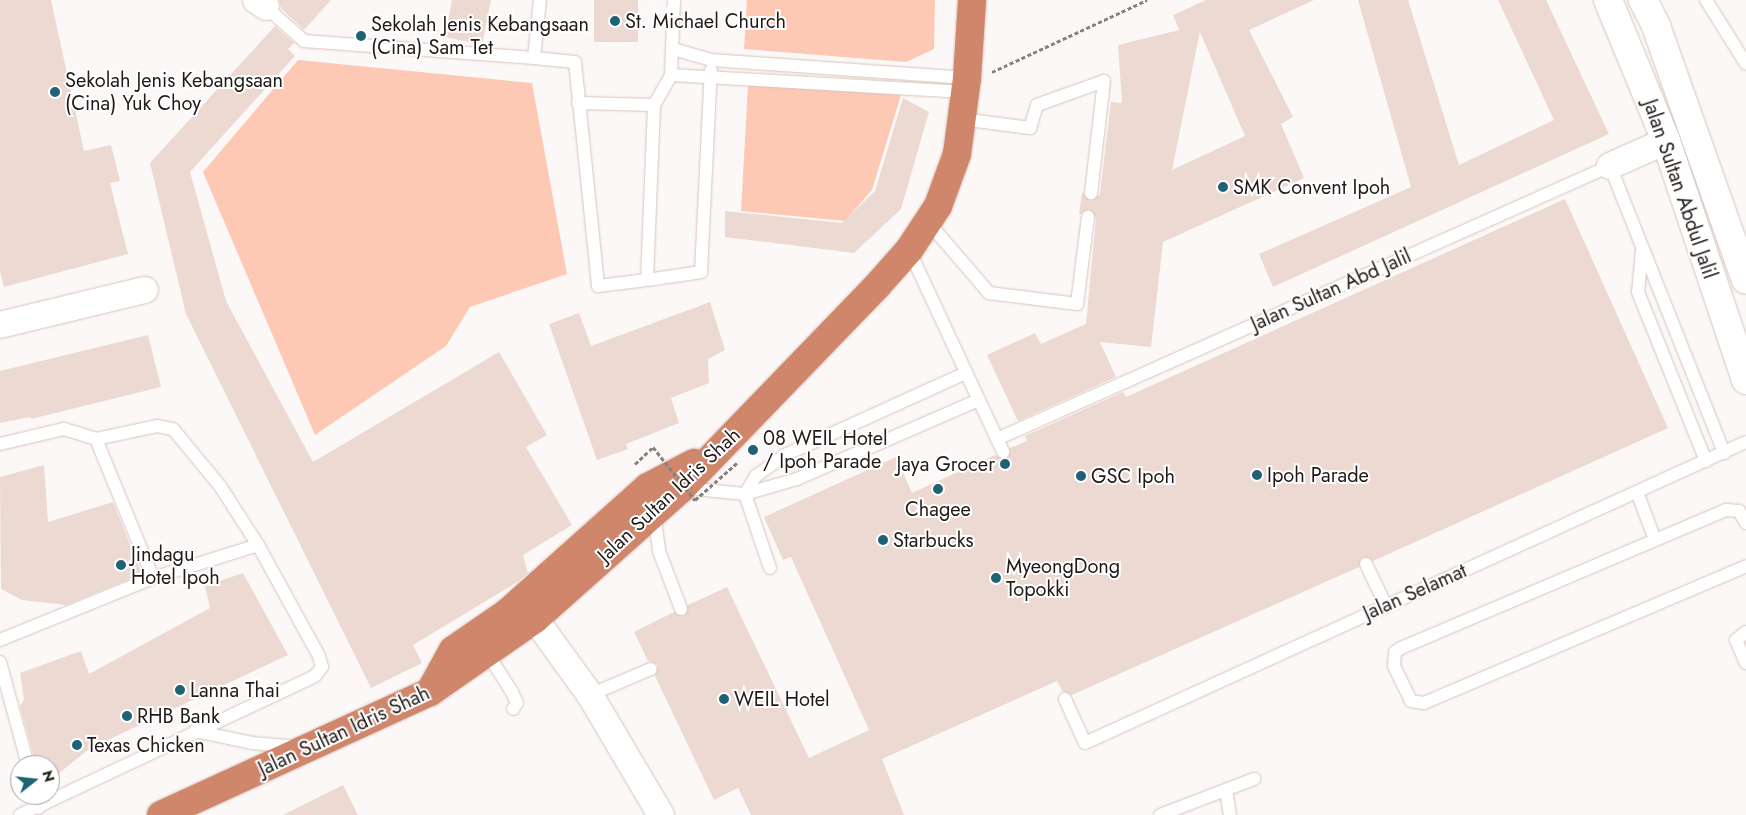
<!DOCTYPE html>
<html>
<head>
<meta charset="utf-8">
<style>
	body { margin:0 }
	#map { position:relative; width:1746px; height:815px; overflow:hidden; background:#fcf8f7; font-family:Jost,sans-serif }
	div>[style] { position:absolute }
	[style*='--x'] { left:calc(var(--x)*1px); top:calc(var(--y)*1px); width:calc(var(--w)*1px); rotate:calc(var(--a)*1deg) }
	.green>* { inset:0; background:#fdc9b5 }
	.building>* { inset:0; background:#ecd9d2; transform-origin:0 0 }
	.path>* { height:3px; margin-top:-1.5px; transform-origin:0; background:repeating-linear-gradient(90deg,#86817f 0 4px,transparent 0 6.5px) }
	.roads { filter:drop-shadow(0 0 1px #d7c4bd) drop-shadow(0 0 1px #d7c4bd) }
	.lane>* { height:12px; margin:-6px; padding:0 6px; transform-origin:6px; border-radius:6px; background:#fff }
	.street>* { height:26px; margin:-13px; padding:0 13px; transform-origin:13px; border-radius:13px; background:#fff }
	.secondary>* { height:28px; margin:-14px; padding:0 14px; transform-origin:14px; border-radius:14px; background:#fff }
	.highway>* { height:28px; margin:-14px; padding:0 14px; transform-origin:14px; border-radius:14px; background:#d0866a }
	.path-bridge>* { height:3px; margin-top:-1.5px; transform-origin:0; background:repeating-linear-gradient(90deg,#86817f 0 4px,transparent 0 6.5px) }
	.dots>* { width:14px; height:14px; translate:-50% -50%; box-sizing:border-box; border:2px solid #fff; border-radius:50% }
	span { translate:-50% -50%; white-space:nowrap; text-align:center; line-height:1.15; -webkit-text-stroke:4px #fff; paint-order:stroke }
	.poi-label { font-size:20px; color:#211a17 }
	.left { translate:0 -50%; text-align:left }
	.right { translate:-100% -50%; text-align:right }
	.street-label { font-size:20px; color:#211a17 }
	.north { position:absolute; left:10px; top:755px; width:50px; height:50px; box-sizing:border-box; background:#fff; border:1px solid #a6a3a2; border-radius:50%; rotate:74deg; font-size:14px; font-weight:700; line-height:20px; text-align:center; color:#211a17 }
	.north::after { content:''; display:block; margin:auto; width:18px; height:22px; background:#1f6175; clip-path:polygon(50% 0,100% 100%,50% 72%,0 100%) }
</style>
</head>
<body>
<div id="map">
	<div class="green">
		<i style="clip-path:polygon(747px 0,935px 0,934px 49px,906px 62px,744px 49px)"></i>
		<i style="clip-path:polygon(298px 60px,532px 83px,567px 274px,470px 307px,446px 346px,315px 435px,203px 172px)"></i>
		<i style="clip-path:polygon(748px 85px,901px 95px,872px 190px,845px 221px,741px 211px)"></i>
	</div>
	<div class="building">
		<i style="clip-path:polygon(0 0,51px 0,84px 151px,111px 145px,120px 181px,110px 183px,128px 254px,4px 287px,0 271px)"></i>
		<i style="clip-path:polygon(279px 0,331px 0,304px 30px,281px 8px)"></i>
		<i style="clip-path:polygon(452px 0,491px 0,482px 45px,445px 37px)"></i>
		<i style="left:594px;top:0;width:44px;height:42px"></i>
		<i style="clip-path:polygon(evenodd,1206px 0,1314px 0,1249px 30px,1293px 117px,1281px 124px,1304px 178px,1163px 242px,1151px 347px,1100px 342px,1116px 377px,1018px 421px,987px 355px,1035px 333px,1041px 344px,1086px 324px,1096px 218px,1089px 209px,1079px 215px,1082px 192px,1091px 201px,1100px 194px,1111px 102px,1122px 103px,1118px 45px,1179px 30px,1173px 15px,1206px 0,1200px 32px,1245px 136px,1172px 170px,1199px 36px,1200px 32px)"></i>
		<i style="clip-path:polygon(1358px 0,1408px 0,1459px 165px,1554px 120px,1498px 0,1546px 0,1609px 134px,1273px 287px,1259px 254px,1411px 187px)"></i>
		<i style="clip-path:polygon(275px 26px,294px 43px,288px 49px,295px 56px,190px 172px,226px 301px,313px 462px,499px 352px,547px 435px,526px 447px,572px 525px,523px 555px,528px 573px,519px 581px,413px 645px,422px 663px,371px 688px,186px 314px,150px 163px)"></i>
		<i style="clip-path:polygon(903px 98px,929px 112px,901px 209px,854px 253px,725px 237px,725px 211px,842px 223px,875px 191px)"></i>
		<i style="clip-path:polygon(1565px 199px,1668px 428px,1373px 561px,1363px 557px,1359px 567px,1072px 695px,1062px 691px,1057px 681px,882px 759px,904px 815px,751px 815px,738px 788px,714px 800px,655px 676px,658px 665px,648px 661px,634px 632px,674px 612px,684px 616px,688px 605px,727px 587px,809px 758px,869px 730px,791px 557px,783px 560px,764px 517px,896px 457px,912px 493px,995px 455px,1006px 460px,1010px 448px,1027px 441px,1025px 436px,1123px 392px,1126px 397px)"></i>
		<i style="clip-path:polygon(710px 302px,725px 350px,708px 359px,709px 383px,671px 398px,679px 423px,626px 444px,628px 449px,597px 460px,549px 324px,579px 313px,591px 346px)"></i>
		<i style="clip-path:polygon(148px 335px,161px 387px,31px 419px,31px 417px,0 423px,0 371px)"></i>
		<i style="clip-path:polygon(44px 465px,48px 522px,113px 502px,142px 574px,66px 605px,22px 600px,1px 589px,0 477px)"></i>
		<i style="clip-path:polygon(243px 573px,288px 655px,89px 749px,58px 774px,50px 770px,50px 765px,35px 760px,20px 706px,24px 699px,20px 673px,81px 651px,89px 674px,210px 608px,205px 586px)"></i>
		<i style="clip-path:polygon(343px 785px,358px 815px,283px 815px)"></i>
	</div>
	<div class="path">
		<i style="--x:992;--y:72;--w:171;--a:-24.9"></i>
		<i style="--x:635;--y:464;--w:25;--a:-43"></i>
	</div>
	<div class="roads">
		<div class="lane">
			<i style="--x:540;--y:0;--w:58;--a:95.9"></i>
			<i style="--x:534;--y:58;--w:41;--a:5.6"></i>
			<i style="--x:575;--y:62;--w:225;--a:84.1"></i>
			<i style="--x:598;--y:286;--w:49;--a:-7"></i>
			<i style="--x:647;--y:280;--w:175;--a:-87.7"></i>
			<i style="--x:654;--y:105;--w:34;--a:-60"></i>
			<i style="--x:671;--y:75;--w:75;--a:-87.7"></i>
			<i style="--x:1706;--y:0;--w:75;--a:58"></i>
			<i style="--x:266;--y:7;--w:51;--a:41.8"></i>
			<i style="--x:304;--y:41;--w:231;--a:4.2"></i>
			<i style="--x:673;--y:49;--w:40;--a:16"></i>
			<i style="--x:711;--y:60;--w:257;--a:4"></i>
			<i style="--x:671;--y:75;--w:294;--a:3.3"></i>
			<i style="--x:578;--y:103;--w:76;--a:1.5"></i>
			<i style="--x:961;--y:119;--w:70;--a:7.4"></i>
			<i style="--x:1030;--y:128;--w:24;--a:-73"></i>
			<i style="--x:1037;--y:105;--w:71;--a:-19.7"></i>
			<i style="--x:1104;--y:81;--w:113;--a:96.6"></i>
			<i style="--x:928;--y:222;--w:94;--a:49.3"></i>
			<i style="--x:989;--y:293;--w:89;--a:7.1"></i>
			<i style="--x:1077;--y:304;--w:88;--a:-82.8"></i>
			<i style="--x:909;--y:250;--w:223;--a:65"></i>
			<i style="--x:1642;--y:251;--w:41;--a:95.6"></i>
			<i style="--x:1638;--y:292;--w:182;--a:68.1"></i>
			<i style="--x:647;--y:280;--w:55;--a:-8.4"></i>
			<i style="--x:701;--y:272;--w:202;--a:-87.2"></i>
			<i style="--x:96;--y:439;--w:150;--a:67.7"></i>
			<i style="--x:997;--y:439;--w:671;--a:-24.01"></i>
			<i style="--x:1610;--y:166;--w:309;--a:68.3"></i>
			<i style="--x:0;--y:444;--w:66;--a:-13.2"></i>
			<i style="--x:64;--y:429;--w:34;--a:17"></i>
			<i style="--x:96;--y:439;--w:62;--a:-12"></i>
			<i style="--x:157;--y:426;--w:16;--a:11"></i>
			<i style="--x:173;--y:429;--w:74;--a:50.5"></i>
			<i style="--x:220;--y:486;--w:70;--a:57.2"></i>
			<i style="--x:258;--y:545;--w:127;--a:61.2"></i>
			<i style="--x:319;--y:656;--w:11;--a:75"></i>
			<i style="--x:322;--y:667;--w:11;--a:128"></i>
			<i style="--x:315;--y:676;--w:326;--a:154.8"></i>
			<i style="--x:685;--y:488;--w:60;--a:5.7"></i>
			<i style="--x:745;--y:494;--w:54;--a:-16.1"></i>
			<i style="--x:797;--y:479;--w:198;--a:-23.5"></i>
			<i style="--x:1637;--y:492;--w:51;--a:69.4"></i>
			<i style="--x:745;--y:494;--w:21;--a:-59"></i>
			<i style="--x:756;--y:476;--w:36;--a:-36"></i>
			<i style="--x:785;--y:455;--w:199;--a:-24.4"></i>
			<i style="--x:745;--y:494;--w:78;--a:71.3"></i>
			<i style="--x:654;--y:514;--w:37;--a:82"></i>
			<i style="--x:659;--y:551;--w:62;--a:69.2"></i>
			<i style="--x:1746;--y:523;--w:14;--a:-120"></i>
			<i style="--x:1739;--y:511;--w:13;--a:-176"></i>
			<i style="--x:1726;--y:510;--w:353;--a:157"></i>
			<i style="--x:1401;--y:648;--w:7;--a:146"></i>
			<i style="--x:1395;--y:652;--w:14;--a:94"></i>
			<i style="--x:1394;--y:666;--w:39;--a:64"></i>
			<i style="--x:1411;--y:701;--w:13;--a:9"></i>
			<i style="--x:1424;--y:703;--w:350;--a:-23"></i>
			<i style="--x:1366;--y:564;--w:47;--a:64.5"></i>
			<i style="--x:1746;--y:632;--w:13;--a:141"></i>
			<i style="--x:1736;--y:640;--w:25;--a:67"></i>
			<i style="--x:0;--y:640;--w:165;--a:-22.1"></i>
			<i style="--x:153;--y:578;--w:110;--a:-17.4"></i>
			<i style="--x:487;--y:653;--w:46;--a:57.3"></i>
			<i style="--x:512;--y:692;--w:12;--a:66"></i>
			<i style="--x:517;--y:703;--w:7;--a:124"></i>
			<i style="--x:0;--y:662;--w:107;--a:74.8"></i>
			<i style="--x:590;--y:695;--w:66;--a:-23.1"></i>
			<i style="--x:1065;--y:699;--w:48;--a:65.6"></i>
			<i style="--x:1085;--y:743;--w:726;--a:-24.48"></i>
			<i style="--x:195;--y:731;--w:58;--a:11.9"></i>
			<i style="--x:252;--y:743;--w:46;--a:5"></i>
			<i style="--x:1226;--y:790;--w:25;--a:81"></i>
			<i style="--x:36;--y:795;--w:13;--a:77"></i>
			<i style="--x:1160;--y:815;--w:101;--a:-21"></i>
		</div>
		<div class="street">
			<i style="--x:256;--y:0;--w:12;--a:35"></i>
			<i style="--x:1610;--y:166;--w:61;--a:-24.1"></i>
			<i style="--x:0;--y:325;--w:149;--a:-13.6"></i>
			<i style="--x:535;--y:619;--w:94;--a:54.1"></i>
			<i style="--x:590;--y:695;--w:139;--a:59.4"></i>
		</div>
		<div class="secondary">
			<i style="--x:1608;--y:0;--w:152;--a:67.6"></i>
			<i style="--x:1666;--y:141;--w:252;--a:71.5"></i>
			<i style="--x:1643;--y:0;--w:29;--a:63"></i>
			<i style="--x:1656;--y:26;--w:269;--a:70.5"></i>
		</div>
		<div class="highway">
			<i style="--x:432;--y:688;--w:43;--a:-61.1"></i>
			<i style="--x:453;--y:650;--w:67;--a:-34.6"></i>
			<i style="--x:508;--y:612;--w:188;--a:-41.8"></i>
			<i style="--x:648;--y:487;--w:52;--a:-27.6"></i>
			<i style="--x:161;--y:815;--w:296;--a:-24.6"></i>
			<i style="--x:430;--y:692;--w:128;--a:-34.8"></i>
			<i style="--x:535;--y:619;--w:197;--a:-41.7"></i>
			<i style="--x:682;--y:488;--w:281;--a:-46"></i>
			<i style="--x:877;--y:286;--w:48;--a:-48.4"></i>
			<i style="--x:909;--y:250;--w:53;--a:-56.6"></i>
			<i style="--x:938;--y:206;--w:55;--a:-69.9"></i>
			<i style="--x:957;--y:154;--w:77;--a:-82.5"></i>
			<i style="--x:967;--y:78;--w:78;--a:-86.3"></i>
		</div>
	</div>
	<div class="path-bridge">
		<i style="--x:653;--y:447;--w:68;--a:51.6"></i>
		<i style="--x:695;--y:500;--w:56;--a:-41.4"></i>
	</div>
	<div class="dots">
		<i style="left:615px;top:21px;background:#1f6175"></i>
		<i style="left:361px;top:36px;background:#1f6175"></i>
		<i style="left:55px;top:92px;background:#1f6175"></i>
		<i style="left:1223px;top:187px;background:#1f6175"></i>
		<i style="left:753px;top:450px;background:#1f6175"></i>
		<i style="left:1005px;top:464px;background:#1f6175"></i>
		<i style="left:1257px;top:475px;background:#1f6175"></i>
		<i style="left:1081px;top:476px;background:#1f6175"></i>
		<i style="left:938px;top:489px;background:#1f6175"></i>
		<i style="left:883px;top:540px;background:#1f6175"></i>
		<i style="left:121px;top:565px;background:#1f6175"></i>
		<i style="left:996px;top:578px;background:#1f6175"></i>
		<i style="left:180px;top:690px;background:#1f6175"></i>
		<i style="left:724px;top:699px;background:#1f6175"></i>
		<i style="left:127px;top:716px;background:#1f6175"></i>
		<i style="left:77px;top:745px;background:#1f6175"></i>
	</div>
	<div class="poi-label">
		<span class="left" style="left:625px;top:21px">St. Michael Church</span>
		<span class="left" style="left:371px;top:36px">Sekolah Jenis Kebangsaan<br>(Cina) Sam Tet</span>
		<span class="left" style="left:65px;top:92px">Sekolah Jenis Kebangsaan<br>(Cina) Yuk Choy</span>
		<span class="left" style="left:1233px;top:187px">SMK Convent Ipoh</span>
		<span class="left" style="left:763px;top:450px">08 WEIL Hotel<br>/ Ipoh Parade</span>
		<span class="right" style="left:995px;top:464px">Jaya Grocer</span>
		<span class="left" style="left:1267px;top:475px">Ipoh Parade</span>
		<span class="left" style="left:1091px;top:476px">GSC Ipoh</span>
		<span style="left:938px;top:509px">Chagee</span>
		<span class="left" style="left:893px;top:540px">Starbucks</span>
		<span class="left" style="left:131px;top:566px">Jindagu<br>Hotel Ipoh</span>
		<span class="left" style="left:1006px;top:578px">MyeongDong<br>Topokki</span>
		<span class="left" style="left:190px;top:690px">Lanna Thai</span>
		<span class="left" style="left:734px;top:699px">WEIL Hotel</span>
		<span class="left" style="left:137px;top:716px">RHB Bank</span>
		<span class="left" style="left:87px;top:745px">Texas Chicken</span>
	</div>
	<div class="street-label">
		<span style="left:1680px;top:189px;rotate:71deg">Jalan Sultan Abdul Jalil</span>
		<span style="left:1331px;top:290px;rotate:-24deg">Jalan Sultan Abd Jalil</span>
		<span style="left:669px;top:495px;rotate:-43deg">Jalan Sultan Idris Shah</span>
		<span style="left:1415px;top:592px;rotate:-24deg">Jalan Selamat</span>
		<span style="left:344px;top:731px;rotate:-25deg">Jalan Sultan Idris Shah</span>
	</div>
	<div class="north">N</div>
</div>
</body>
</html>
